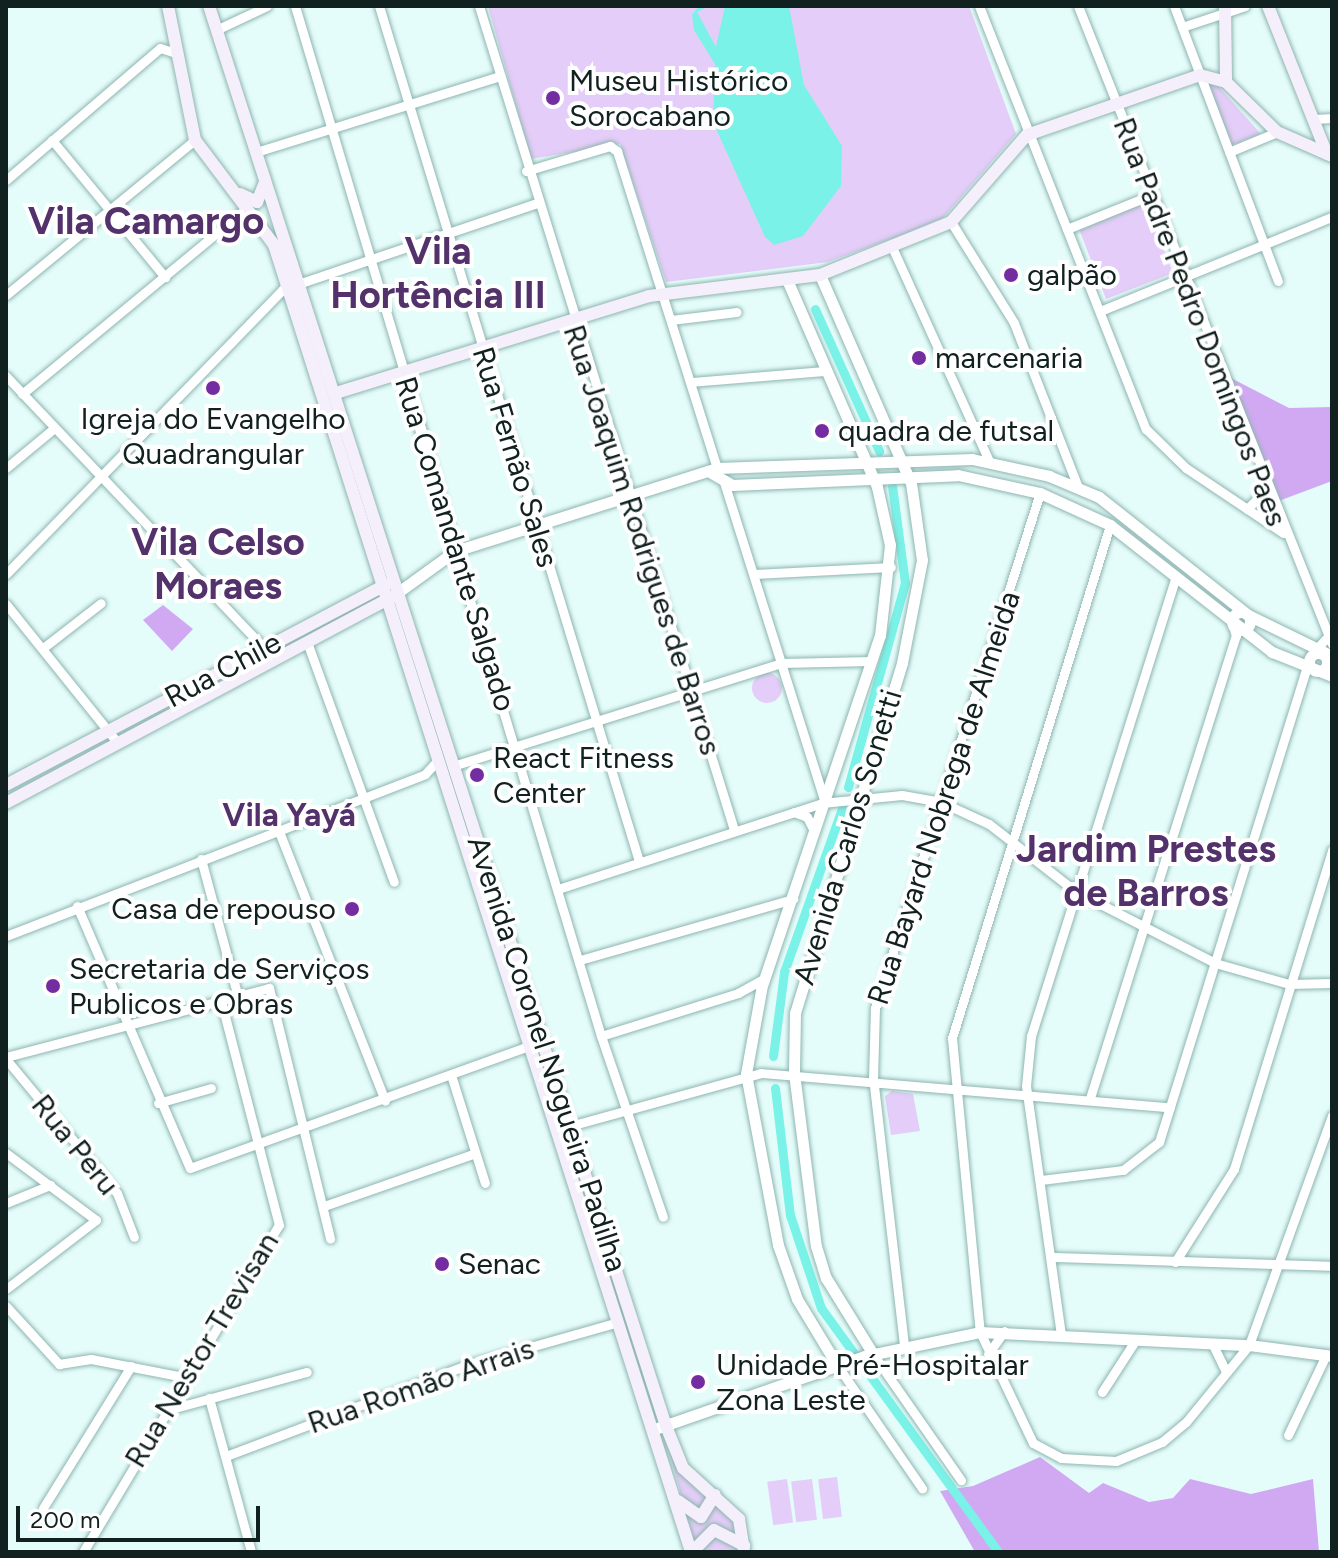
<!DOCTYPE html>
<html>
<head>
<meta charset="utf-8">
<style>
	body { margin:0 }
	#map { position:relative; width:1338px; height:1558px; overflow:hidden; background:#e5fdfa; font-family:Figtree,sans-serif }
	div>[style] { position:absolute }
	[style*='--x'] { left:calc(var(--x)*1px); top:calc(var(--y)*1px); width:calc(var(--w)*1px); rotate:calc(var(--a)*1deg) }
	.green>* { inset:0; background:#e4cdf8; transform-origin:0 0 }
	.round { border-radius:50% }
	.forest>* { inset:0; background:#d1a9f2 }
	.water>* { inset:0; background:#7af2e8 }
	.stream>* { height:2px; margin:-1px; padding:0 1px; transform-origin:1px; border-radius:1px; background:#7af2e8 }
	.canal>* { height:9px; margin:-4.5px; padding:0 4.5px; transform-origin:4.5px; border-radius:4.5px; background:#7af2e8 }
	.roads { filter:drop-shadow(0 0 2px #8eb5b1) drop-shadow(0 0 2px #8eb5b1) }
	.minor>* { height:9px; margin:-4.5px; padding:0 4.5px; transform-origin:4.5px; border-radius:4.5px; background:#fff }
	.tertiary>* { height:11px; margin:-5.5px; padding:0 5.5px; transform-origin:5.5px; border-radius:5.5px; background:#fff }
	.tertiary>.ring { margin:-5.5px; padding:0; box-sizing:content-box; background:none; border:11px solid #fff; border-radius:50% }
	.secondary>* { height:12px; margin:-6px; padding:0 6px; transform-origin:6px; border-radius:6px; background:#f5effb }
	.dots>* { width:22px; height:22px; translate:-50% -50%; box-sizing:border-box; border:4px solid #fff; border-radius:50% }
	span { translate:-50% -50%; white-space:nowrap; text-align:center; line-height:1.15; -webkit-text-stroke:8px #fff; paint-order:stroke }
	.poi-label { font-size:30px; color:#11211f }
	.left { translate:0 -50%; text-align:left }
	.right { translate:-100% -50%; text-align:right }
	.street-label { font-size:30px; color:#11211f }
	.neighbourhood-label { font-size:32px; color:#53326b; font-weight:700 }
	.district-label { font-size:38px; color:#53326b; font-weight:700 }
	.frame { position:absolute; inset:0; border:8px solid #11211f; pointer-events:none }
	.scale { position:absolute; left:16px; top:1506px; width:244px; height:36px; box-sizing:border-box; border:4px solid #11211f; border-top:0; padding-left:10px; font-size:24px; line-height:28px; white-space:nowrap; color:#11211f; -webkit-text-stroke:6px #fff; paint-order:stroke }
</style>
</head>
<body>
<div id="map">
	<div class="green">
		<i style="clip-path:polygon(488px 6px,969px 6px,1016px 134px,943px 218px,907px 233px,828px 262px,666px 282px,620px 144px,531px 159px)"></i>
		<i style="clip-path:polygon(1207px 84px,1218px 86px,1261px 134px,1232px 145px)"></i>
		<i style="clip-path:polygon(1139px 204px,1147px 206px,1173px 273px,1106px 299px,1079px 229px)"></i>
		<i class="round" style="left:752px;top:673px;width:30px;height:30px"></i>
		<i style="clip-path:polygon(892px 1091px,913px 1094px,920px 1131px,891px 1135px,885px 1096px)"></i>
		<i style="clip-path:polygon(663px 1430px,684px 1478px,732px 1516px,740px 1552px,697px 1552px)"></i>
		<i style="left:837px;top:1477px;width:40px;height:19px;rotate:83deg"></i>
		<i style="left:787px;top:1479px;width:44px;height:20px;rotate:82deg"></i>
		<i style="left:812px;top:1479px;width:41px;height:21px;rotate:83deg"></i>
	</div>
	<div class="forest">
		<i style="clip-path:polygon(1213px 339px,1231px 378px,1289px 408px,1332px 407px,1332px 481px,1276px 502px)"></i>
		<i style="clip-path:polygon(163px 605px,193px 629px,172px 651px,143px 620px)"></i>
		<i style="clip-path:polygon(1040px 1457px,1089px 1493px,1103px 1483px,1149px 1502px,1173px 1498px,1190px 1479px,1251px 1494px,1313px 1479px,1319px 1552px,975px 1552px,940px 1491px,973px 1486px)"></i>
	</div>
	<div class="water">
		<i style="clip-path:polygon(699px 6px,709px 6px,697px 12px,716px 47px,725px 6px,789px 6px,804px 85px,842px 146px,841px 186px,803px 236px,774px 245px,765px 237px,713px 122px,715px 64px,694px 30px,692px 15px)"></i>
	</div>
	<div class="stream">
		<i style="--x:1042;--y:1552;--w:11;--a:0"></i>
	</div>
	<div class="canal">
		<i style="--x:815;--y:309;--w:156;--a:65.7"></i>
		<i style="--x:848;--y:787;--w:212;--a:-74.4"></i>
		<i style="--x:905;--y:583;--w:98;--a:-97.6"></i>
		<i style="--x:773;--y:1056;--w:85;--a:-82.5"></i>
		<i style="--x:784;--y:972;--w:174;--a:-70.5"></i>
		<i style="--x:775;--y:1088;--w:128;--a:83.3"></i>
		<i style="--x:790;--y:1215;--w:98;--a:71.6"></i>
		<i style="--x:821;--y:1308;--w:301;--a:54"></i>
	</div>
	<div class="roads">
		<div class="minor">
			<i style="--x:295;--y:6;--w:382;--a:73.4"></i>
			<i style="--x:379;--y:6;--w:894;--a:73.09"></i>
			<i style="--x:479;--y:6;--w:863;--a:72.8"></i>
			<i style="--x:979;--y:6;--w:455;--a:68.5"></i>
			<i style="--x:1146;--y:429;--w:56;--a:44.3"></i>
			<i style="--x:1186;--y:468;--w:117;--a:33.8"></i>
			<i style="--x:1078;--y:6;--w:687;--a:68.29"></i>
			<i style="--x:1174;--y:6;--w:294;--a:69.3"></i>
			<i style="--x:1182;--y:27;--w:66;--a:-18.4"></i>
			<i style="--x:216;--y:30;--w:56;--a:-25.2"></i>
			<i style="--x:1314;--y:119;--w:18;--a:-3"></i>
			<i style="--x:52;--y:140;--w:178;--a:50.5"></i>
			<i style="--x:256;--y:152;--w:256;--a:-17.3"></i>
			<i style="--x:1229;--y:152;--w:52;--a:-22.6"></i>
			<i style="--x:526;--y:171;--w:88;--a:-16.6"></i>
			<i style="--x:610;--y:146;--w:9;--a:36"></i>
			<i style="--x:617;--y:151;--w:332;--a:72.5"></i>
			<i style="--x:6;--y:180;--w:203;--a:-40.6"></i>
			<i style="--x:160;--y:48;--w:14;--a:17"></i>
			<i style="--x:951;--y:222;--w:119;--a:58"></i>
			<i style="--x:1014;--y:323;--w:174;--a:68.7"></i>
			<i style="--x:1067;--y:229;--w:91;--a:-22"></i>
			<i style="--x:892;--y:247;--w:235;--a:65.6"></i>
			<i style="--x:6;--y:295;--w:244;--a:-39.4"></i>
			<i style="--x:1100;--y:311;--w:250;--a:-22.1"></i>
			<i style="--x:671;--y:320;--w:66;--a:-6.9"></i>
			<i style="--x:6;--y:376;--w:375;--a:46.5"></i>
			<i style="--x:691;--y:382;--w:135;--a:-4.7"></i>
			<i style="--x:22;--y:394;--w:292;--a:-39.6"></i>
			<i style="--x:6;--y:468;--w:60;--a:-39.6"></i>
			<i style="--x:723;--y:479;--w:333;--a:72.5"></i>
			<i style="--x:1247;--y:509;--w:27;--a:-45"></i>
			<i style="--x:1110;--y:525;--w:537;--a:107.12"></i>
			<i style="--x:952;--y:1038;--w:295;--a:84.6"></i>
			<i style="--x:980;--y:1332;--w:123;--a:64.5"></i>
			<i style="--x:1033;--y:1443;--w:32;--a:28"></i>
			<i style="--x:1061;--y:1458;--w:55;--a:3.1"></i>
			<i style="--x:1116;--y:1461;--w:50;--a:-22.4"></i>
			<i style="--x:1162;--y:1442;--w:31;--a:-40"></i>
			<i style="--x:1186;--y:1422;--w:99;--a:-50.7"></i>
			<i style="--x:1249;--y:1345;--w:244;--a:-70.1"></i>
			<i style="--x:455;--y:551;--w:506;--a:73.25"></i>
			<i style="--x:601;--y:1036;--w:191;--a:71.1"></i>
			<i style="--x:6;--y:574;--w:397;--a:-45.8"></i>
			<i style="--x:283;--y:289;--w:268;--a:-18.7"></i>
			<i style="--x:754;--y:574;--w:137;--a:-2.9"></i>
			<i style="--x:6;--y:604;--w:177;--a:51.2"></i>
			<i style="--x:307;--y:642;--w:255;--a:70.1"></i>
			<i style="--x:43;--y:648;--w:73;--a:-37.8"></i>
			<i style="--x:1312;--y:654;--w:25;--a:-48"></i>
			<i style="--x:456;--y:765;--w:341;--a:-17.4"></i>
			<i style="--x:781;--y:663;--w:90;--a:-1.3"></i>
			<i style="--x:794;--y:812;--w:14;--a:21"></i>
			<i style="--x:807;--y:817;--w:16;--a:63"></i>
			<i style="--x:278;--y:829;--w:292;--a:68.5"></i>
			<i style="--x:201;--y:859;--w:139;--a:75"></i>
			<i style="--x:558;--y:889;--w:278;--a:-18"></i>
			<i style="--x:822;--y:803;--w:80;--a:-5.7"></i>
			<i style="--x:902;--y:795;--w:40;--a:10"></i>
			<i style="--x:941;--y:802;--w:53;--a:24.6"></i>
			<i style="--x:989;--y:824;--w:109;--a:37.9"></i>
			<i style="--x:1075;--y:891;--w:157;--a:27.2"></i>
			<i style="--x:1215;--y:963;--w:77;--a:15.8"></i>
			<i style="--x:1289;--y:984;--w:43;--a:-1.3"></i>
			<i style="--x:77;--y:906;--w:285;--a:66.7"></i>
			<i style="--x:190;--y:1168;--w:363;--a:-19.8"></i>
			<i style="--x:6;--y:936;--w:449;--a:-21.1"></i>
			<i style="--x:425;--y:774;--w:19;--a:-47"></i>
			<i style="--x:580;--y:960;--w:222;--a:-16"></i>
			<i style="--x:601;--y:1036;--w:144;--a:-17.4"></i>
			<i style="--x:738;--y:993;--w:31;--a:-29"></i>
			<i style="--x:6;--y:1057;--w:272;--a:-14.7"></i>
			<i style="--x:269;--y:988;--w:258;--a:76.3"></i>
			<i style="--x:6;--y:1059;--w:174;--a:50.4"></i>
			<i style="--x:117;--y:1193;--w:47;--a:68.9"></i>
			<i style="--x:452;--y:1078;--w:110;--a:72.6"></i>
			<i style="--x:1090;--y:1098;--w:485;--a:-72.5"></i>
			<i style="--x:1236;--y:636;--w:15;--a:-106"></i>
			<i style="--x:158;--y:1103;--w:55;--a:-15.8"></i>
			<i style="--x:570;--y:1126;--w:198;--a:-15.5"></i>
			<i style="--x:761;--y:1073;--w:410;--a:4.8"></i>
			<i style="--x:6;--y:1153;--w:112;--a:36.7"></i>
			<i style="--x:96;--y:1220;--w:113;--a:142.5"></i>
			<i style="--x:1041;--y:1180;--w:83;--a:-7"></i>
			<i style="--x:1123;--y:1170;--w:46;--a:-37.9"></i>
			<i style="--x:1159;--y:1142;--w:502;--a:-72.72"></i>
			<i style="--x:6;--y:1203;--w:48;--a:-22.2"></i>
			<i style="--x:324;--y:1206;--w:160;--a:-19.3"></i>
			<i style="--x:1052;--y:1257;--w:280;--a:1.8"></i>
			<i style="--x:1175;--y:1262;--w:110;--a:-57.6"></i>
			<i style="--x:1234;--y:1169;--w:334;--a:-72.9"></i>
			<i style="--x:6;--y:1306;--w:79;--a:47.6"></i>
			<i style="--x:59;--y:1364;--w:32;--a:-9"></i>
			<i style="--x:91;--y:1359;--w:95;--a:11"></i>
			<i style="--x:1061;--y:1335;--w:251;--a:-98"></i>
			<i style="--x:1026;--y:1086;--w:50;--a:-84.3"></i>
			<i style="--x:1031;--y:1036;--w:480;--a:-72.5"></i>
			<i style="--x:1212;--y:1343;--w:30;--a:64"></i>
			<i style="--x:904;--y:1345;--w:268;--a:-96.6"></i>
			<i style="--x:873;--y:1079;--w:71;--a:-88.4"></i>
			<i style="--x:875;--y:1008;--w:541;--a:-72.24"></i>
			<i style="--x:873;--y:1354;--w:154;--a:55.1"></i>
			<i style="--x:988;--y:1354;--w:28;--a:-55"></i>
			<i style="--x:837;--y:1365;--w:150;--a:55.4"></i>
			<i style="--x:1102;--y:1392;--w:61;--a:-57.1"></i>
			<i style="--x:209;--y:1398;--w:160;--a:74.7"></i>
			<i style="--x:164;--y:1411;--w:148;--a:-15.3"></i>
			<i style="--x:1288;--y:1435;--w:89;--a:-64.6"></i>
			<i style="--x:226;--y:1456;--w:261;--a:-20.7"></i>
			<i style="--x:470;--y:1364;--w:154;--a:-15.8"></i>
			<i style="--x:43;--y:1508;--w:167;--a:-58.2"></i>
			<i style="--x:83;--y:1552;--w:381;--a:-59.1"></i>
			<i style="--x:279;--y:1225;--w:232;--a:-104.5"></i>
		</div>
		<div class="tertiary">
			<i style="--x:820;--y:275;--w:227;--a:66.4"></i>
			<i style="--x:911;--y:483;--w:78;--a:81.9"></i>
			<i style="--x:922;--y:560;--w:105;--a:101"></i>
			<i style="--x:902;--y:663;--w:366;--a:107"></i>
			<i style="--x:795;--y:1013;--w:60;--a:91"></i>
			<i style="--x:794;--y:1073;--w:174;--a:82.8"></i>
			<i style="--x:816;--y:1246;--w:34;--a:73"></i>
			<i style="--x:826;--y:1278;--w:89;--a:58.3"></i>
			<i style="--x:788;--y:282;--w:223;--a:66.5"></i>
			<i style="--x:877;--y:487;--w:59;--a:77.4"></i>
			<i style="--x:890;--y:545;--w:91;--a:96.3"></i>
			<i style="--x:880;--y:635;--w:369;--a:108.6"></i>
			<i style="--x:762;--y:985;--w:90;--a:100.2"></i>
			<i style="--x:746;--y:1074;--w:174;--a:79.4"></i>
			<i style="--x:778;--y:1245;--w:57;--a:70.6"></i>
			<i style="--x:797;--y:1299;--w:77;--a:58.8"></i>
			<i style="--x:404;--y:372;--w:186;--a:74.1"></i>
			<i style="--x:708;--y:471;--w:28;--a:30"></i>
			<i style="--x:732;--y:485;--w:226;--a:-2.5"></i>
			<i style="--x:958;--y:475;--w:84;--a:12.4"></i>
			<i style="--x:1040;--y:493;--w:77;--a:24.6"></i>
			<i style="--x:1110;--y:525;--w:206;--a:38.1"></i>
			<i style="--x:1272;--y:652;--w:65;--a:21.8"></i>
			<i style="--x:397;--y:593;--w:72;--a:-35.9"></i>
			<i style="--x:455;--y:551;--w:275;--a:-17.6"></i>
			<i style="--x:717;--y:468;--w:255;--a:-2"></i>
			<i style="--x:972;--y:459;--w:79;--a:12.4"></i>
			<i style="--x:1049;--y:476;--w:54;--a:22.8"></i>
			<i style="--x:1099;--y:497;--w:190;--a:38.4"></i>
			<i style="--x:1248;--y:615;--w:93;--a:26"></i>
			<i class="ring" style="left:1232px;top:612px;width:7px;height:7px"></i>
			<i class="ring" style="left:1309px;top:653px;width:7px;height:7px"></i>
			<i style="--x:652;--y:1430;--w:225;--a:-19.2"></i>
			<i style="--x:865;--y:1356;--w:117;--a:-11.8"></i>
			<i style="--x:980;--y:1332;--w:269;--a:2.8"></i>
			<i style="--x:1249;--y:1345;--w:84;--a:7.5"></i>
		</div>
		<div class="secondary">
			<i style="--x:168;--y:6;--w:137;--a:78.6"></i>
			<i style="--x:195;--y:140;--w:131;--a:53"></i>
			<i style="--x:274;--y:245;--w:1372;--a:72.3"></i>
			<i style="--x:209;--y:6;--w:1492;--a:72.16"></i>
			<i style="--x:666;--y:1426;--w:45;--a:68"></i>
			<i style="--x:683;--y:1468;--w:76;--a:42.3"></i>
			<i style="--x:739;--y:1519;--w:33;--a:81"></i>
			<i style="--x:1225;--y:6;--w:76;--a:89.2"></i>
			<i style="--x:1226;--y:82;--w:71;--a:44.4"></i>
			<i style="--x:1277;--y:132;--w:60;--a:23.6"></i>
			<i style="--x:1268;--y:6;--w:159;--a:68.3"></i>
			<i style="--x:240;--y:194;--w:19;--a:25"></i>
			<i style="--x:257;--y:202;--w:22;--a:-68"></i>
			<i style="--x:336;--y:393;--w:328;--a:-17.2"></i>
			<i style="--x:649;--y:296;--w:172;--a:-7"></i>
			<i style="--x:820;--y:275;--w:141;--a:-22"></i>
			<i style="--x:951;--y:222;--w:116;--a:-48.9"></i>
			<i style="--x:1027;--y:135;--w:183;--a:-19.1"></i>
			<i style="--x:1200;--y:75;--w:27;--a:15"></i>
			<i style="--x:6;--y:785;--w:429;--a:-27.8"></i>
			<i style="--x:6;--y:803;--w:437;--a:-28.1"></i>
			<i style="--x:678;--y:1501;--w:28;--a:35"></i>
			<i style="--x:701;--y:1517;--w:26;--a:-58"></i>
			<i style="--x:692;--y:1552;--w:31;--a:-45"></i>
			<i style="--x:714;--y:1530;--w:34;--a:27"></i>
		</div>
	</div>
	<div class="dots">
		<i style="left:553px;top:98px;background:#742da0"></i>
		<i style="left:1011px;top:275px;background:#742da0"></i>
		<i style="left:919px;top:358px;background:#742da0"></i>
		<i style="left:213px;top:388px;background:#742da0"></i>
		<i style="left:822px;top:431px;background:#742da0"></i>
		<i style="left:477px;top:775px;background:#742da0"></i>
		<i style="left:352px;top:909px;background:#742da0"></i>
		<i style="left:53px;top:986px;background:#742da0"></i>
		<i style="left:442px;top:1264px;background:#742da0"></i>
		<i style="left:698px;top:1382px;background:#742da0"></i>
	</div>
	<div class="poi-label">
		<span class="left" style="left:569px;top:98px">Museu Histórico<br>Sorocabano</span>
		<span class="left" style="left:1027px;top:275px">galpão</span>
		<span class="left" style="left:935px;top:358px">marcenaria</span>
		<span style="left:213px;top:436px">Igreja do Evangelho<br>Quadrangular</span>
		<span class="left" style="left:838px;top:431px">quadra de futsal</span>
		<span class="left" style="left:493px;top:775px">React Fitness<br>Center</span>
		<span class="right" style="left:336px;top:909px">Casa de repouso</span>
		<span class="left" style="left:69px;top:986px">Secretaria de Serviços<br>Publicos e Obras</span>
		<span class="left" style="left:458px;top:1264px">Senac</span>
		<span class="left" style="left:716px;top:1382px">Unidade Pré-Hospitalar<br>Zona Leste</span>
	</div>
	<div class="street-label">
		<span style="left:1200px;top:322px;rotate:69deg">Rua Padre Pedro Domingos Paes</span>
		<span style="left:515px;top:457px;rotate:73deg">Rua Fernão Sales</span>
		<span style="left:642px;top:540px;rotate:72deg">Rua Joaquim Rodrigues de Barros</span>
		<span style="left:455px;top:544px;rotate:73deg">Rua Comandante Salgado</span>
		<span style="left:223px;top:670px;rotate:-28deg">Rua Chile</span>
		<span style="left:944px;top:798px;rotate:-72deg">Rua Bayard Nobrega de Almeida</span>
		<span style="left:848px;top:837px;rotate:-73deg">Avenida Carlos Sonetti</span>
		<span style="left:547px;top:1054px;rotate:72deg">Avenida Coronel Nogueira Padilha</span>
		<span style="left:75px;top:1145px;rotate:51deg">Rua Peru</span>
		<span style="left:202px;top:1350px;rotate:-59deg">Rua Nestor Trevisan</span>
		<span style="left:421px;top:1386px;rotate:-19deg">Rua Romão Arrais</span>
	</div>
	<div class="neighbourhood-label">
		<span style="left:289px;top:815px">Vila Yayá</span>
	</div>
	<div class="district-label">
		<span style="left:146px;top:222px">Vila Camargo</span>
		<span style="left:438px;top:274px">Vila<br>Hortência III</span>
		<span style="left:218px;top:565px">Vila Celso<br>Moraes</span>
		<span style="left:1146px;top:872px">Jardim Prestes<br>de Barros</span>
	</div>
	<div class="frame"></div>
	<div class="scale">200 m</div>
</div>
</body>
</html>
